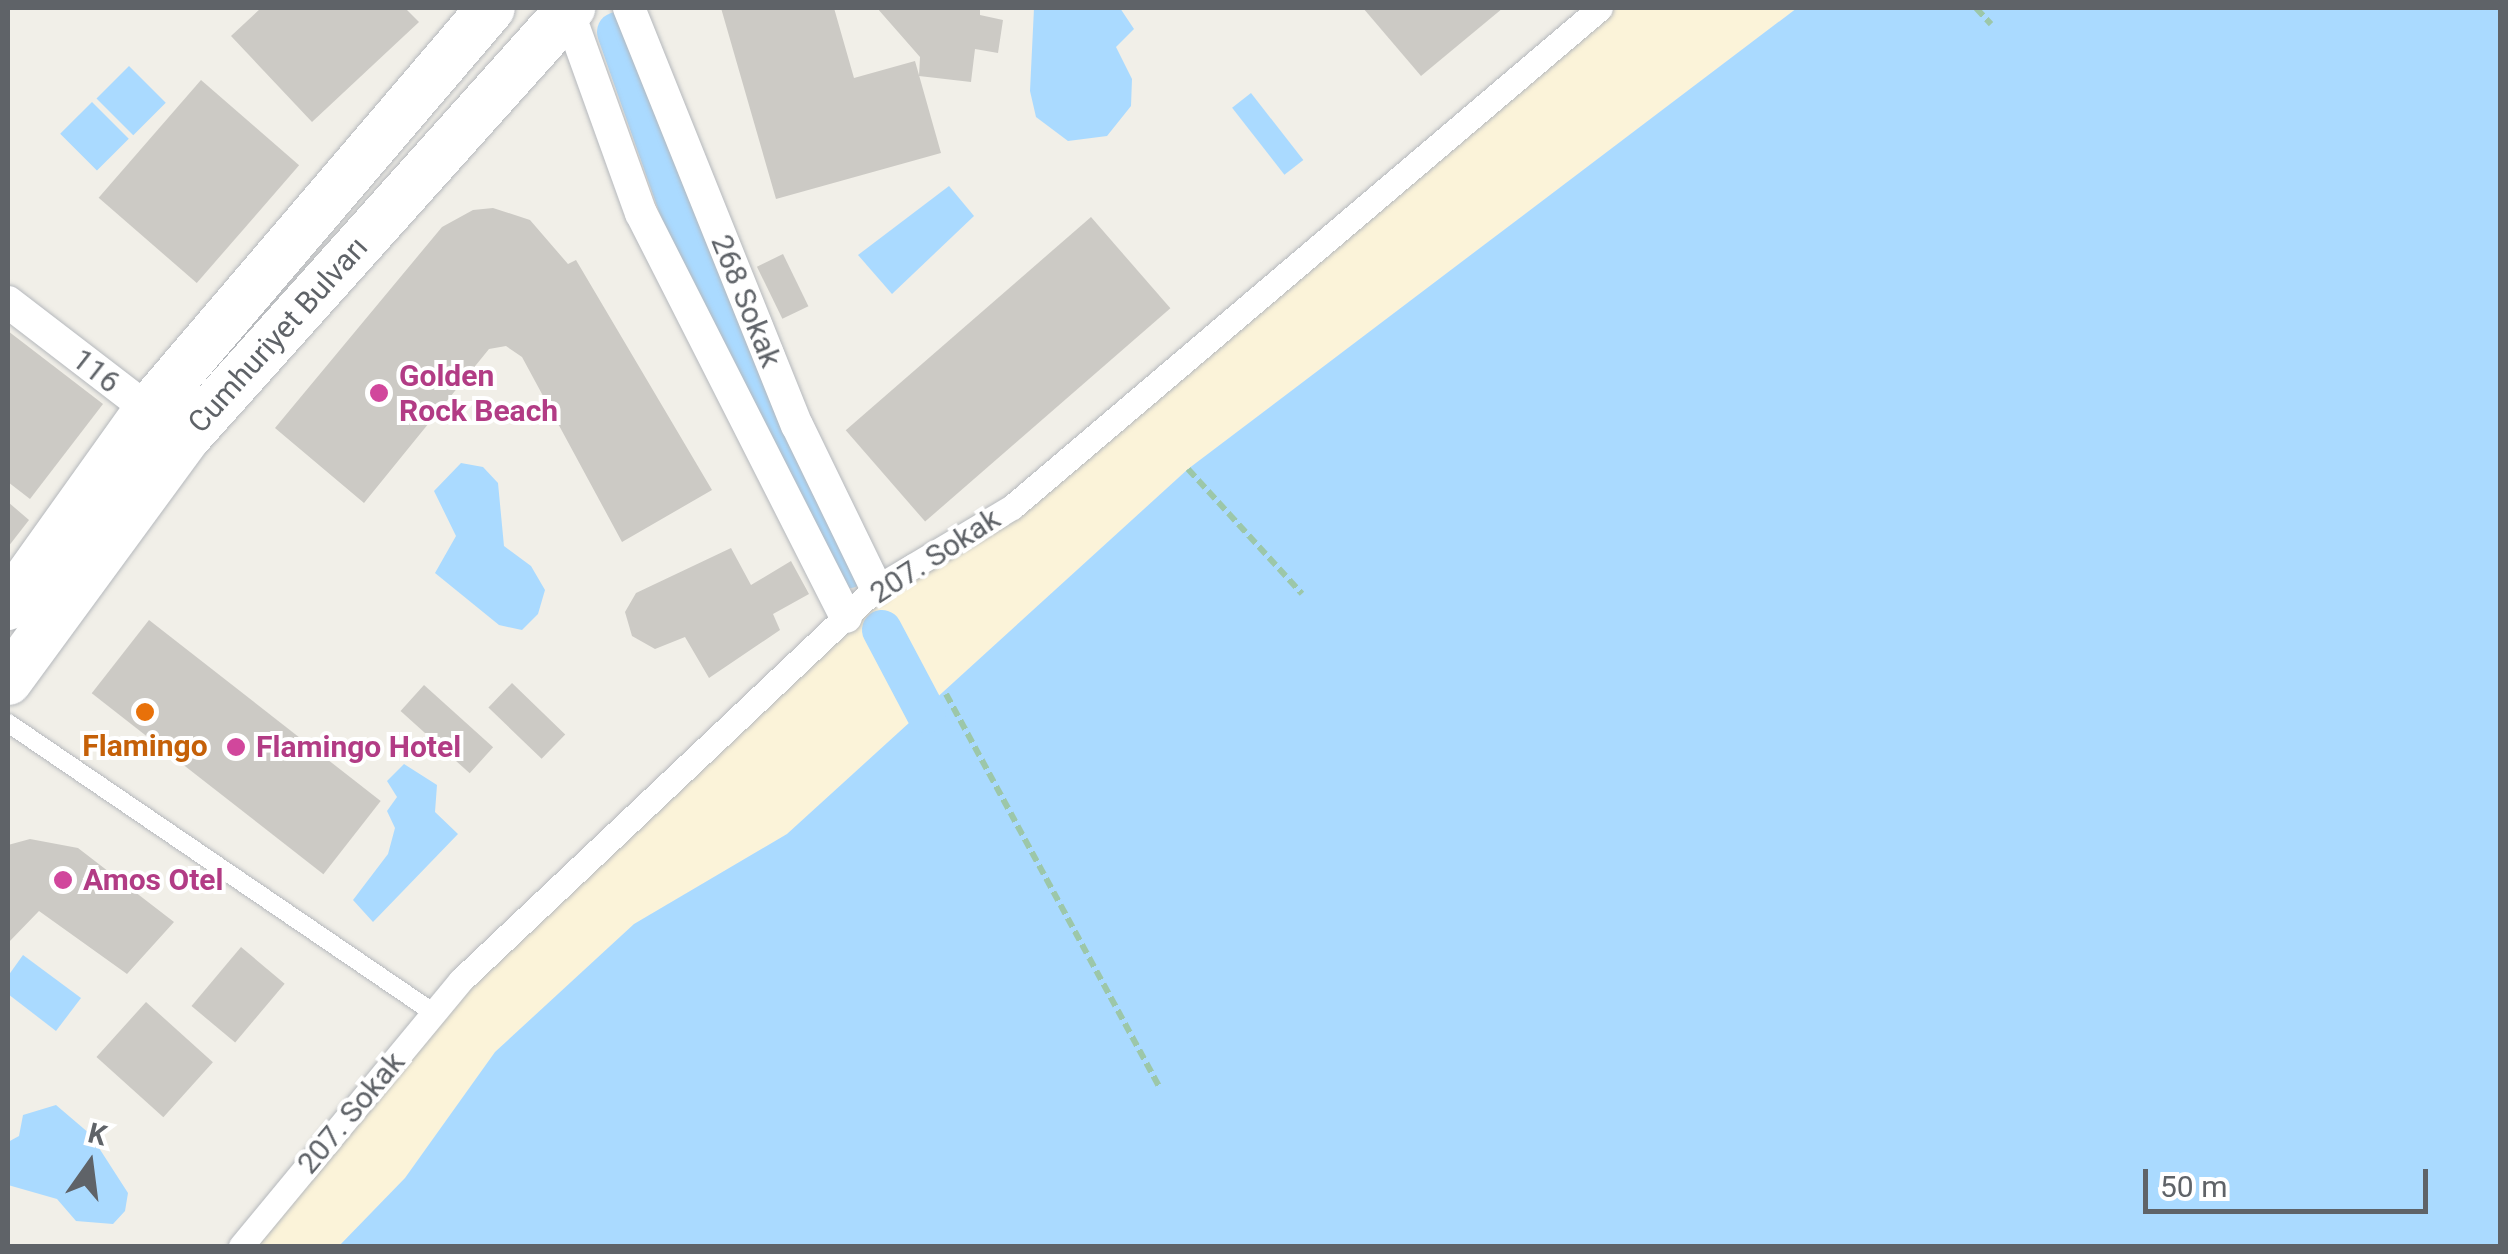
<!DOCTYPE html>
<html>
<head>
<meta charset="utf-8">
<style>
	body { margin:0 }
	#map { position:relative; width:2508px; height:1254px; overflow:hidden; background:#f1efe8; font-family:Roboto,sans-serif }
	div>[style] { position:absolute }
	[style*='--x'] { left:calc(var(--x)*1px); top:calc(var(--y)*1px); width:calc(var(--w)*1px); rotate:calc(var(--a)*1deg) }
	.sand>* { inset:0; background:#fbf3d9 }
	.water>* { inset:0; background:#aadaff; transform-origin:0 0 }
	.canal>* { height:40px; margin:-20px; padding:0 20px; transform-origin:20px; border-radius:20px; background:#aadaff }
	.building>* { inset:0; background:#cccac5; transform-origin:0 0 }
	.path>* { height:6px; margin-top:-3px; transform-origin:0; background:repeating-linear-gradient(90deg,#9cc7a9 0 10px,transparent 0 15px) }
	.roads { filter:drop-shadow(0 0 2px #b5b8bc) drop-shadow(0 0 2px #b5b8bc) }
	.service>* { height:18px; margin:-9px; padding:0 9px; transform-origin:9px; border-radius:9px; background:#fff }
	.pedestrian>* { height:25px; margin:-12.5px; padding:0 12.5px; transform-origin:12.5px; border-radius:12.5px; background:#fff }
	.minor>* { height:32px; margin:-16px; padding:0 16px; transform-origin:16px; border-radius:16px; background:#fff }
	.secondary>* { height:48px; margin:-24px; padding:0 24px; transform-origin:24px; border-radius:24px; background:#fff }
	.dots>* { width:28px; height:28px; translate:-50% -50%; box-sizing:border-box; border:5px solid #fff; border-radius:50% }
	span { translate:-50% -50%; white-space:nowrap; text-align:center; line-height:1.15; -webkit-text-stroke:8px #fff; paint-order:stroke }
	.street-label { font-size:30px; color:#5f6368 }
	.hotel-label { font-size:30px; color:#b23c85; font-weight:700 }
	.left { translate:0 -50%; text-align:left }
	.food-label { font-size:30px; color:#c56008; font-weight:700 }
	.frame { position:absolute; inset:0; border:10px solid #5f6368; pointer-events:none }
	.north { position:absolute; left:40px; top:1114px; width:100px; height:100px; -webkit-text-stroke:8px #fff; paint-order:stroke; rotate:14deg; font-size:28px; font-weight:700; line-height:40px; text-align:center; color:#5f6368 }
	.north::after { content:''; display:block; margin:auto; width:35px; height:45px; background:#5f6368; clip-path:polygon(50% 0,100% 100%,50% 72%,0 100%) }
	.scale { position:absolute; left:2143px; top:1169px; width:285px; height:45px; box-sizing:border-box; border:5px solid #5f6368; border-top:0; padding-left:12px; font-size:30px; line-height:35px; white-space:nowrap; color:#5f6368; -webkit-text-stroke:8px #fff; paint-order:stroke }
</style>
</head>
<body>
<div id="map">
	<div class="sand">
		<i style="clip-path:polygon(1600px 8px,1797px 8px,1188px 469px,787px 834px,634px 924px,495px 1052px,405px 1178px,339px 1246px,241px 1246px,460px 981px,876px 588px,1012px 506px)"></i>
	</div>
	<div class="water">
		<i style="clip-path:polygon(1034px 8px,1120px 8px,1134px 29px,1116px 47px,1132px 79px,1131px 106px,1107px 136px,1068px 141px,1036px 117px,1030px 91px)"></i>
		<i style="clip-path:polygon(1797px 8px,2500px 8px,2500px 1246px,339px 1246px,405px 1178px,495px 1052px,634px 924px,787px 834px,1188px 469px)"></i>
		<i style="left:129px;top:66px;width:52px;height:46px;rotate:45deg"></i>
		<i style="left:1251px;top:93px;width:85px;height:24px;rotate:52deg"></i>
		<i style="left:92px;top:102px;width:52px;height:45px;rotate:45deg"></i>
		<i style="clip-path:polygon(949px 186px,974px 216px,892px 294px,858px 255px)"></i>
		<i style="clip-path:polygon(461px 463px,483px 467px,498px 483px,504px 546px,531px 566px,545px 590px,538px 614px,522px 630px,499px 625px,435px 573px,456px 536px,434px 491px)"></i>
		<i style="clip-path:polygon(404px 764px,437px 785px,435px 812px,458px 834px,373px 922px,353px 900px,388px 854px,395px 828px,387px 811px,397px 797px,387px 781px)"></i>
		<i style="clip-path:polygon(23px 955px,81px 998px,56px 1031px,8px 994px,8px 976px)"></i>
		<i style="clip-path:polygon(56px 1105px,90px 1134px,128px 1193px,125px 1211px,113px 1224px,76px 1221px,57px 1199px,8px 1185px,8px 1142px,19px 1136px,23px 1115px)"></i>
	</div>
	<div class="canal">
		<i style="--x:617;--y:32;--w:306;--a:70.6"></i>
		<i style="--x:719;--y:321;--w:279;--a:62.4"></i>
		<i style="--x:882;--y:630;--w:94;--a:62.1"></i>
	</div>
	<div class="building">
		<i style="clip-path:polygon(261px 8px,405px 8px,419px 22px,312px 122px,231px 36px)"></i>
		<i style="clip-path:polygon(721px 8px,834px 8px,854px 78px,915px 61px,941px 153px,776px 199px)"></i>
		<i style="clip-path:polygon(877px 8px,980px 8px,980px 15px,1003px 20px,998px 53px,975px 49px,971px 82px,919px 76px,920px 57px)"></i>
		<i style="clip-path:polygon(1363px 8px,1503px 8px,1421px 76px)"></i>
		<i style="left:201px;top:80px;width:130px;height:156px;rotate:41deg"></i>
		<i style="clip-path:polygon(493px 208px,530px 220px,568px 264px,576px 260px,712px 490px,622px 542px,522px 357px,506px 346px,489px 349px,364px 503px,275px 428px,442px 227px,473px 210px)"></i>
		<i style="left:1091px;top:217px;width:121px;height:325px;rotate:49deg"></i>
		<i style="left:783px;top:254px;width:58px;height:29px;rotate:64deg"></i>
		<i style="clip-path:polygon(8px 331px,103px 404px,30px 499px,8px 482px)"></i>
		<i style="clip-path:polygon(8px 502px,29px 520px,8px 547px)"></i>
		<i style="clip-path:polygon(731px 548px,751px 585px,791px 561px,809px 594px,773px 614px,780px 630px,709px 678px,685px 637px,655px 649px,632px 636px,625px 612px,636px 593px)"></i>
		<i style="left:149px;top:620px;width:294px;height:93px;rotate:38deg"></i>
		<i style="left:512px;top:683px;width:74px;height:34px;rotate:44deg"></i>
		<i style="left:424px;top:685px;width:93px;height:35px;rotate:42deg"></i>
		<i style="clip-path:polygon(30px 839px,78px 848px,174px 922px,127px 974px,39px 911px,8px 943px,8px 845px)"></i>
		<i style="left:241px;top:947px;width:57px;height:77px;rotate:40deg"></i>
		<i style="left:146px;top:1002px;width:90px;height:74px;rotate:42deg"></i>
	</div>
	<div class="path">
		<i style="--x:1976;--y:8;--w:22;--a:47"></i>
		<i style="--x:1188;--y:469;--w:169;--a:47.6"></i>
		<i style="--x:946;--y:694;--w:448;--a:61.5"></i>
	</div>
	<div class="roads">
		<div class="service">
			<i style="--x:8;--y:723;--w:515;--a:34.25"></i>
		</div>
		<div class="pedestrian">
			<i style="--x:241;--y:1246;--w:344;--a:-50.4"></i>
			<i style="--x:460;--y:981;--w:572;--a:-43.37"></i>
			<i style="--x:876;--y:588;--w:158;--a:-30.8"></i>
			<i style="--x:1012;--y:507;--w:771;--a:-40.32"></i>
		</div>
		<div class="minor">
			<i style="--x:567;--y:8;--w:218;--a:70.2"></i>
			<i style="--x:641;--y:213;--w:453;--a:63.1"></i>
			<i style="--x:629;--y:8;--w:450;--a:68.1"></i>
			<i style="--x:797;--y:425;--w:181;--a:64.1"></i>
			<i style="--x:8;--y:302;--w:195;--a:37.5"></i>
		</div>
		<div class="secondary">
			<i style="--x:8;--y:606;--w:241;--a:-54.5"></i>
			<i style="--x:148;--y:410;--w:528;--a:-49.53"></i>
			<i style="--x:8;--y:681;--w:300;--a:-53.8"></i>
			<i style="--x:185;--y:439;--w:579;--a:-48.15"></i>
		</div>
	</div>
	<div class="dots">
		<i style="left:379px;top:393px;background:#d1479c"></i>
		<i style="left:145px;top:712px;background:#e8710a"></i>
		<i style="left:236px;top:747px;background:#d1479c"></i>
		<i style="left:63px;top:880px;background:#d1479c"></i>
	</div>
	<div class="street-label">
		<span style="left:746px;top:301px;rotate:68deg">268 Sokak</span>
		<span style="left:278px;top:335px;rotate:-48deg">Cumhuriyet Bulvarı</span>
		<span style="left:96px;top:371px;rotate:38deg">116</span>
		<span style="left:935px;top:556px;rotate:-33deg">207. Sokak</span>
		<span style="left:351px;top:1113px;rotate:-50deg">207. Sokak</span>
	</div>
	<div class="hotel-label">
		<span class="left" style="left:399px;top:393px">Golden<br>Rock Beach</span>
		<span class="left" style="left:256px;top:747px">Flamingo Hotel</span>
		<span class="left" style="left:83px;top:880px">Amos Otel</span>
	</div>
	<div class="food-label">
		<span style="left:145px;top:746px">Flamingo</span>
	</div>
	<div class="frame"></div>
	<div class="north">K</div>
	<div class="scale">50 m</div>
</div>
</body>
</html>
